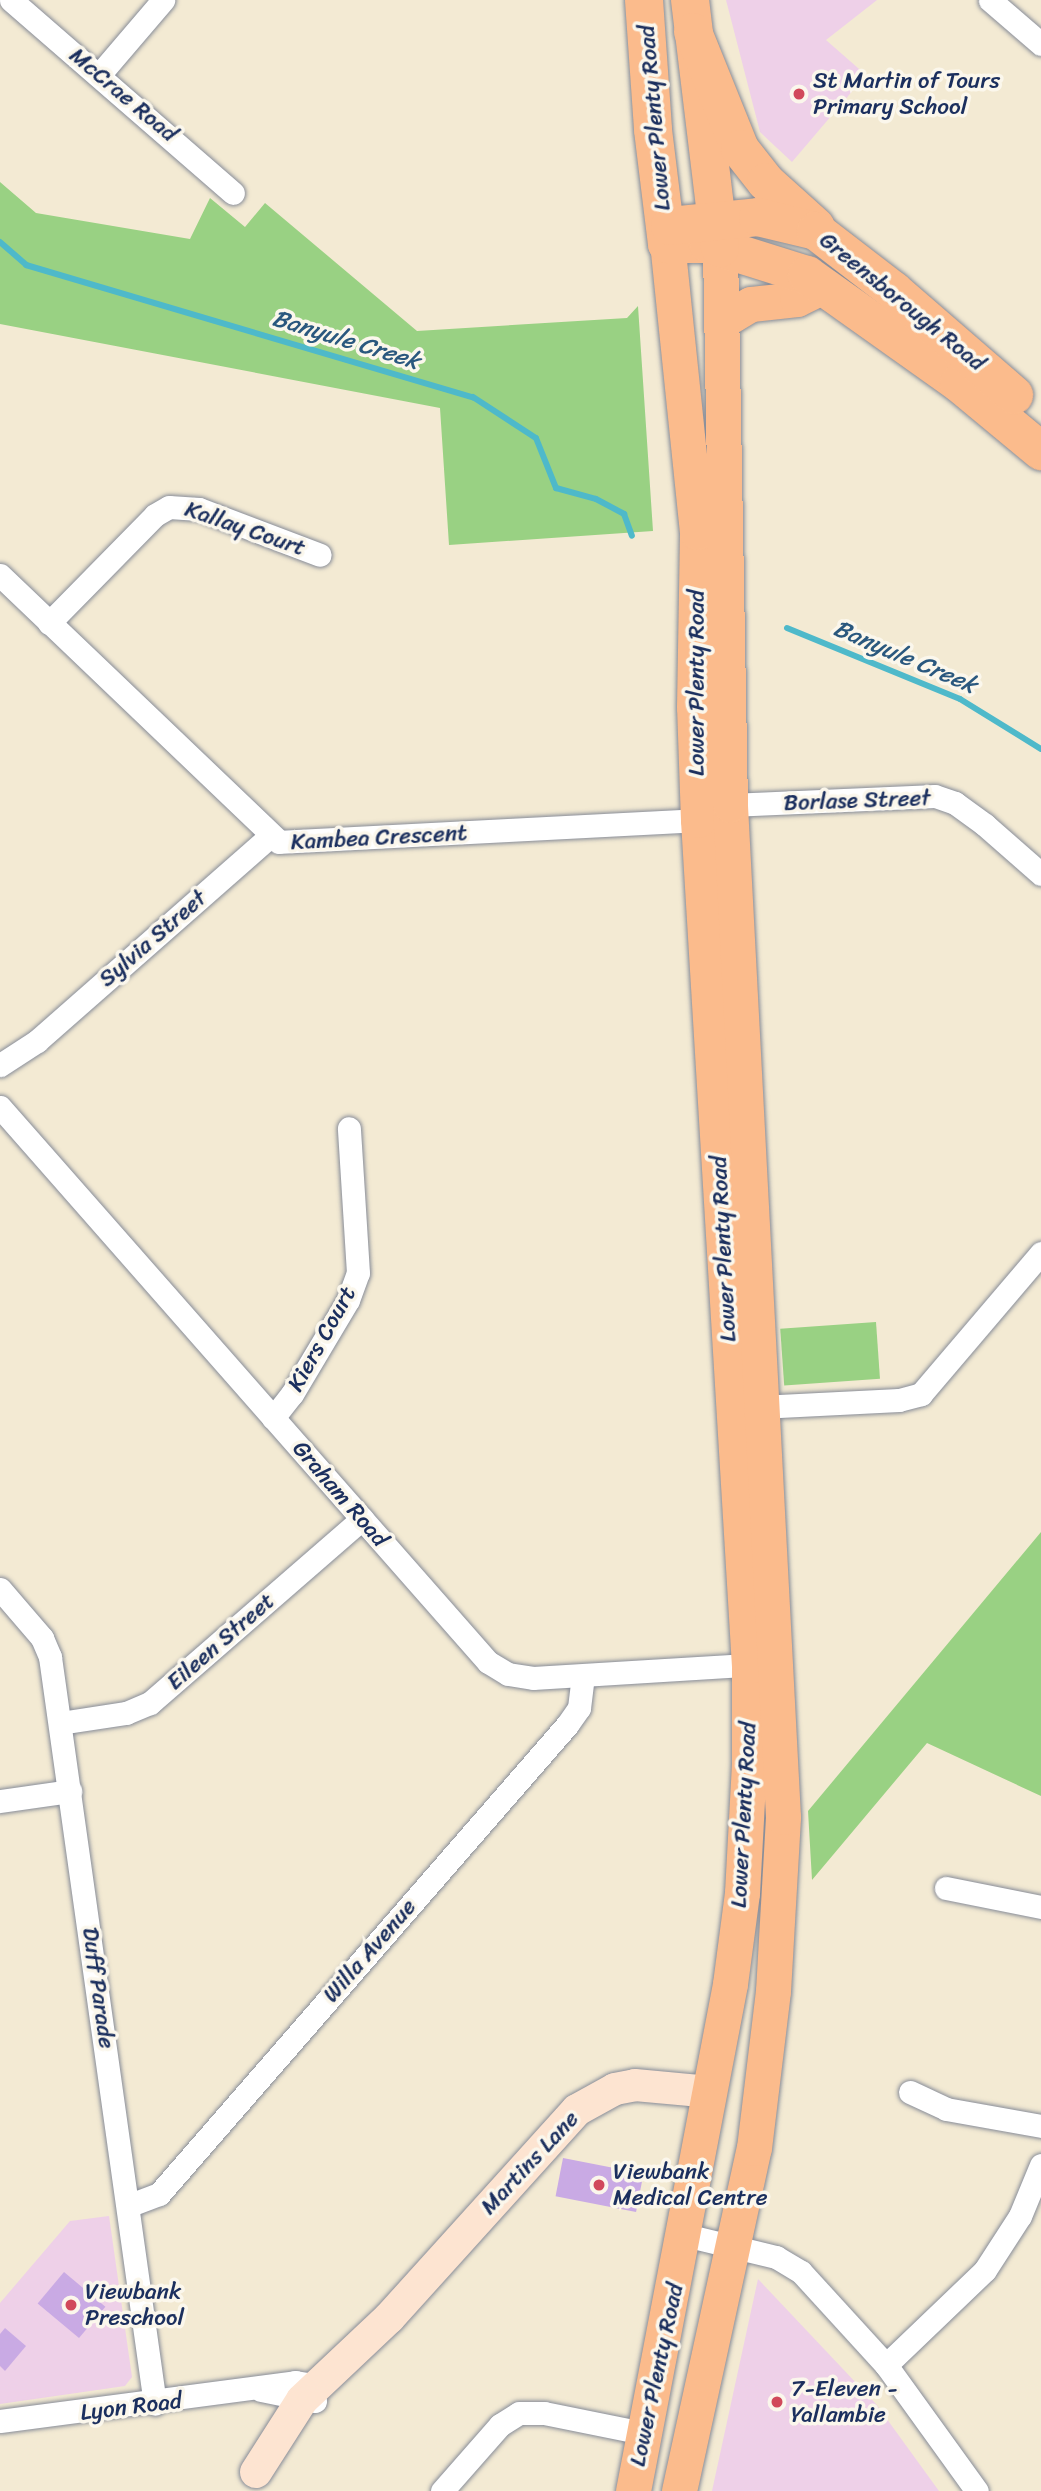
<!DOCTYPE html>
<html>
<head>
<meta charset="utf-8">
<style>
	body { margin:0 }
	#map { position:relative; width:1041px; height:2491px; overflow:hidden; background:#f3ead3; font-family:Sriracha,sans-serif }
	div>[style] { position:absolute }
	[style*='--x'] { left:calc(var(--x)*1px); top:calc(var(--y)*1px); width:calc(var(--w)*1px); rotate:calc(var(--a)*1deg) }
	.built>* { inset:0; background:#eed0e8 }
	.green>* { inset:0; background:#99d183; transform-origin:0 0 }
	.stream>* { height:6px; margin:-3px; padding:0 3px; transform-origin:3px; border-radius:3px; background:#4eb9ca }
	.building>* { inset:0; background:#c9aae4; transform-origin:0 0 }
	.roads { filter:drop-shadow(0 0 2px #878c98) drop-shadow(0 0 2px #878c98) }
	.street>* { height:23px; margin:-11.5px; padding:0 11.5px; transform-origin:11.5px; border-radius:11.5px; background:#fff }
	.secondary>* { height:32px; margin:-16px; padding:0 16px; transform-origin:16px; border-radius:16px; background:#fde4d1 }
	.primary>* { height:35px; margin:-17.5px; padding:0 17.5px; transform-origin:17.5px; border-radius:17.5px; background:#fbbb8c }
	.highway>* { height:38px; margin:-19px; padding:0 19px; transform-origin:19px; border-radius:19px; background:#fbbb8c }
	.dots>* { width:19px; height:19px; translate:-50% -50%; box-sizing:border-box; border:4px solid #fbf7ec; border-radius:50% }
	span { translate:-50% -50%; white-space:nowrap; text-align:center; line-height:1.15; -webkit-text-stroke:7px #fbf7ec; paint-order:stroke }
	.poi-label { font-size:23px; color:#1b2f5e }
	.left { translate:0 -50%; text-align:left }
	.street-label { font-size:23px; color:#1b2f5e }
	.water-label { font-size:24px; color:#2a587e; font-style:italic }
</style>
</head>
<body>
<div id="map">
	<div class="built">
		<i style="clip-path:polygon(726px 0,877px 0,826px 40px,866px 75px,792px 162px,760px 132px)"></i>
		<i style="clip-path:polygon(109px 2216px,132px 2377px,125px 2386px,0 2404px,0 2303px,70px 2221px)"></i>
		<i style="clip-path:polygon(758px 2279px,876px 2404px,939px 2491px,712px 2491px)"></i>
	</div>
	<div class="green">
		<i style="clip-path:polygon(0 182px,36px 213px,190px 239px,210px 198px,245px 227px,265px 203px,417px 331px,627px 318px,638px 306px,653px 531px,449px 545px,440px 408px,0 324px)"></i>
		<i style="left:876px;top:1322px;width:57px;height:96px;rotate:86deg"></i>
		<i style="clip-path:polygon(1041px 1532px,1041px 1796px,927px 1743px,812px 1880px,808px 1811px)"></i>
	</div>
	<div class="stream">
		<i style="--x:0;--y:242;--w:35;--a:41"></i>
		<i style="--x:26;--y:265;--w:466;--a:16.5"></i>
		<i style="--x:473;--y:397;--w:75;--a:33.1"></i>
		<i style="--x:536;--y:438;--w:54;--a:68.2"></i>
		<i style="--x:556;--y:488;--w:41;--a:15.4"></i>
		<i style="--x:596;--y:499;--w:32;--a:28"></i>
		<i style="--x:624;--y:514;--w:23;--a:70"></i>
		<i style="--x:787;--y:628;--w:187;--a:22.3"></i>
		<i style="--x:960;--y:699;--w:95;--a:31.7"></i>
	</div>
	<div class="building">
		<i style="left:563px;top:2158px;width:82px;height:39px;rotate:11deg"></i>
		<i style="left:64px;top:2272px;width:54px;height:41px;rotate:40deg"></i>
		<i style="clip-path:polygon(5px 2328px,26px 2346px,5px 2371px,0 2366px,0 2334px)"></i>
	</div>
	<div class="roads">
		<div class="street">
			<i style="--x:11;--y:0;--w:294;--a:41"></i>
			<i style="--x:990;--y:0;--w:67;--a:40.8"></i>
			<i style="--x:99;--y:75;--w:99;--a:-49.5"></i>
			<i style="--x:0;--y:575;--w:386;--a:43.7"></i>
			<i style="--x:279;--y:842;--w:420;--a:-3"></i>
			<i style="--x:49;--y:623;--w:151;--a:-45.5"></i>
			<i style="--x:155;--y:515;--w:16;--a:-30"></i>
			<i style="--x:169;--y:507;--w:30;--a:4"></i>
			<i style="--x:199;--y:509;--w:129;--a:20.8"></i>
			<i style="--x:730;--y:805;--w:205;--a:-2.5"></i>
			<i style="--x:935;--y:796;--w:21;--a:19"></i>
			<i style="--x:955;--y:803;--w:37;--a:36"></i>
			<i style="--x:985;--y:825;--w:74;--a:41.2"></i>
			<i style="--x:0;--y:1065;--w:44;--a:-33"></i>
			<i style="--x:37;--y:1041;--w:309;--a:-41.3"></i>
			<i style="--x:0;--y:1107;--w:739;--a:48.68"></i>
			<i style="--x:488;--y:1662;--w:23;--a:31"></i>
			<i style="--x:508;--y:1674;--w:25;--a:9"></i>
			<i style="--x:533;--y:1678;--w:227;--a:-3.5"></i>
			<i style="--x:759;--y:1407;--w:140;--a:-2.9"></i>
			<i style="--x:899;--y:1400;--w:23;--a:-15"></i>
			<i style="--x:921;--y:1394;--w:185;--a:-49.6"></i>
			<i style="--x:273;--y:1418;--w:31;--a:-52"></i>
			<i style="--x:292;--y:1394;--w:109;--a:-59.2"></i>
			<i style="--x:348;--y:1300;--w:29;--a:-70"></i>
			<i style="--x:358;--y:1273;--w:145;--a:-93.6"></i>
			<i style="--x:0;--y:1589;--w:65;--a:49.4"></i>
			<i style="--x:42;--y:1638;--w:21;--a:67"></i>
			<i style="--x:50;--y:1657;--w:754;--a:82"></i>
			<i style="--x:60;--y:1723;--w:67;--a:-8.6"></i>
			<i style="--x:126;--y:1713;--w:26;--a:-23"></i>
			<i style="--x:150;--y:1703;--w:281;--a:-41"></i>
			<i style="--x:0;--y:1801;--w:71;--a:-8.1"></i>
			<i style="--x:946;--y:1888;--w:97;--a:11.3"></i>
			<i style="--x:910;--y:2092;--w:40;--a:25"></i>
			<i style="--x:946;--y:2109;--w:97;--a:10.1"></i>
			<i style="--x:130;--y:2205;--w:31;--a:-21"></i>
			<i style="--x:159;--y:2194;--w:622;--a:-48.98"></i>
			<i style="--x:567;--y:1725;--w:21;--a:-55"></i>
			<i style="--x:579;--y:1708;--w:32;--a:-83"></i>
			<i style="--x:685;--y:2235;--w:94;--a:13.6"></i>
			<i style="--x:776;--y:2257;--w:29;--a:31"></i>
			<i style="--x:801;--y:2272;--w:126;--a:47.6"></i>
			<i style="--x:886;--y:2365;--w:155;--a:54.2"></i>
			<i style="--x:886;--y:2365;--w:137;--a:-43.8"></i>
			<i style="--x:985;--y:2270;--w:64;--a:-57.1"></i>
			<i style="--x:1020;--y:2216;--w:55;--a:-67.6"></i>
			<i style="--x:0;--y:2421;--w:298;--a:-7.5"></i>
			<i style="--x:295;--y:2382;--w:13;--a:9"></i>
			<i style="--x:308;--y:2384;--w:18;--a:68"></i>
			<i style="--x:315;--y:2401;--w:55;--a:-168.5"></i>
			<i style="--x:442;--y:2491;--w:88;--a:-48.7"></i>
			<i style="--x:500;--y:2425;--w:22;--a:-32"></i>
			<i style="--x:519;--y:2413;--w:25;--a:0"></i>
			<i style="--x:544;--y:2413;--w:101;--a:11.4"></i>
		</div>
		<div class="secondary">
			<i style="--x:256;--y:2472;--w:85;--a:-57.4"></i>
			<i style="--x:302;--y:2400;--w:120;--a:-43.3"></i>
			<i style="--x:389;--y:2318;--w:280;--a:-47.9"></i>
			<i style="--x:577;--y:2110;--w:43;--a:-28.9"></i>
			<i style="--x:615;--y:2089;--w:20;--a:-11"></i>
			<i style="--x:635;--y:2085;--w:75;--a:5.3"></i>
		</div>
		<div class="primary">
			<i style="--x:724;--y:320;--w:31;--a:-31"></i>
			<i style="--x:751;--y:304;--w:46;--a:-6.2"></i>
			<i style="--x:797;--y:299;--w:30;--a:-26"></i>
			<i style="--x:633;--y:2491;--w:516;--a:-79.17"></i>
			<i style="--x:730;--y:1984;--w:92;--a:-82.5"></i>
			<i style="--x:742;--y:1893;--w:131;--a:-86.9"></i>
			<i style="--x:749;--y:1762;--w:96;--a:-90"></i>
			<i style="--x:749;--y:1666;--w:848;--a:-93.45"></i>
			<i style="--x:698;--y:820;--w:113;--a:-92"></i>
			<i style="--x:694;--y:707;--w:175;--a:-89"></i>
			<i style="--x:697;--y:532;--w:290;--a:-95.9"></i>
			<i style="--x:679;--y:2491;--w:351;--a:-77.7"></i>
			<i style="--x:754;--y:2148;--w:158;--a:-83.1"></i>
			<i style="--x:773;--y:1991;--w:174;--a:-86.7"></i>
			<i style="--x:783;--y:1817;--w:1013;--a:-93"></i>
			<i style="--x:730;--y:805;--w:557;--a:-91.03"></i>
		</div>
		<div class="highway">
			<i style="--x:644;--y:0;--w:130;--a:86"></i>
			<i style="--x:653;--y:130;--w:115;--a:83"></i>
			<i style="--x:667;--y:244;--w:41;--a:0"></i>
			<i style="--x:708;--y:244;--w:104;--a:17.4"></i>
			<i style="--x:807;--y:275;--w:186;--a:35.4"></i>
			<i style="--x:959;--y:383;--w:107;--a:39.7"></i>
			<i style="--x:690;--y:0;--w:250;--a:83.1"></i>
			<i style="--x:693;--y:32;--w:126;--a:68.1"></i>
			<i style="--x:740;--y:149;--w:42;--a:51.8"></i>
			<i style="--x:766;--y:182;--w:67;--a:42"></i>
			<i style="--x:670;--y:226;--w:88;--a:-5.8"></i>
			<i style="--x:758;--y:217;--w:60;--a:13.6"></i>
			<i style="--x:816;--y:231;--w:98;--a:37.6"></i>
			<i style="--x:894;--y:291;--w:159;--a:40.9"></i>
		</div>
	</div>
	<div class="dots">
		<i style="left:799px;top:94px;background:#d1495b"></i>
		<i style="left:599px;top:2185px;background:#d1495b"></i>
		<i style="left:71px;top:2305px;background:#d1495b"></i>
		<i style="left:777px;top:2402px;background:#d1495b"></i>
	</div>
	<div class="poi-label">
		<span class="left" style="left:813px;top:94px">St Martin of Tours<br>Primary School</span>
		<span class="left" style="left:613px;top:2185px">Viewbank<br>Medical Centre</span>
		<span class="left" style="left:85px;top:2305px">Viewbank<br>Preschool</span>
		<span class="left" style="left:791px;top:2402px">7-Eleven -<br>Yallambie</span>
	</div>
	<div class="street-label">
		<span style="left:123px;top:95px;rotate:40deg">McCrae Road</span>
		<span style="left:655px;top:118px;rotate:-95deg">Lower Plenty Road</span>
		<span style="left:902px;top:302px;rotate:39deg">Greensborough Road</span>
		<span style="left:245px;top:529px;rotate:19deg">Kallay Court</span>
		<span style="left:697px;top:683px;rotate:-90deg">Lower Plenty Road</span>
		<span style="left:857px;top:801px;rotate:-2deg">Borlase Street</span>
		<span style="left:379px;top:838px;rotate:-3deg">Kambea Crescent</span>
		<span style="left:153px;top:939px;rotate:-41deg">Sylvia Street</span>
		<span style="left:724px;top:1249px;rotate:-93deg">Lower Plenty Road</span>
		<span style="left:322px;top:1339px;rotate:-61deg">Kiers Court</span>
		<span style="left:340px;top:1494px;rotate:49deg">Graham Road</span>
		<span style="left:221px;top:1642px;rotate:-41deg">Eileen Street</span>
		<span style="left:744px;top:1815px;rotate:-87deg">Lower Plenty Road</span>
		<span style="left:370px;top:1951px;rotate:-49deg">Willa Avenue</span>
		<span style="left:98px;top:1988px;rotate:82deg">Duff Parade</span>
		<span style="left:530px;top:2163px;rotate:-47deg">Martins Lane</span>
		<span style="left:657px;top:2375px;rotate:-78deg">Lower Plenty Road</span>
		<span style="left:131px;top:2407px;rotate:-7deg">Lyon Road</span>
	</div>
	<div class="water-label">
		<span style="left:346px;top:340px;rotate:17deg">Banyule Creek</span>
		<span style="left:905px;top:657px;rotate:23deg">Banyule Creek</span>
	</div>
</div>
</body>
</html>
